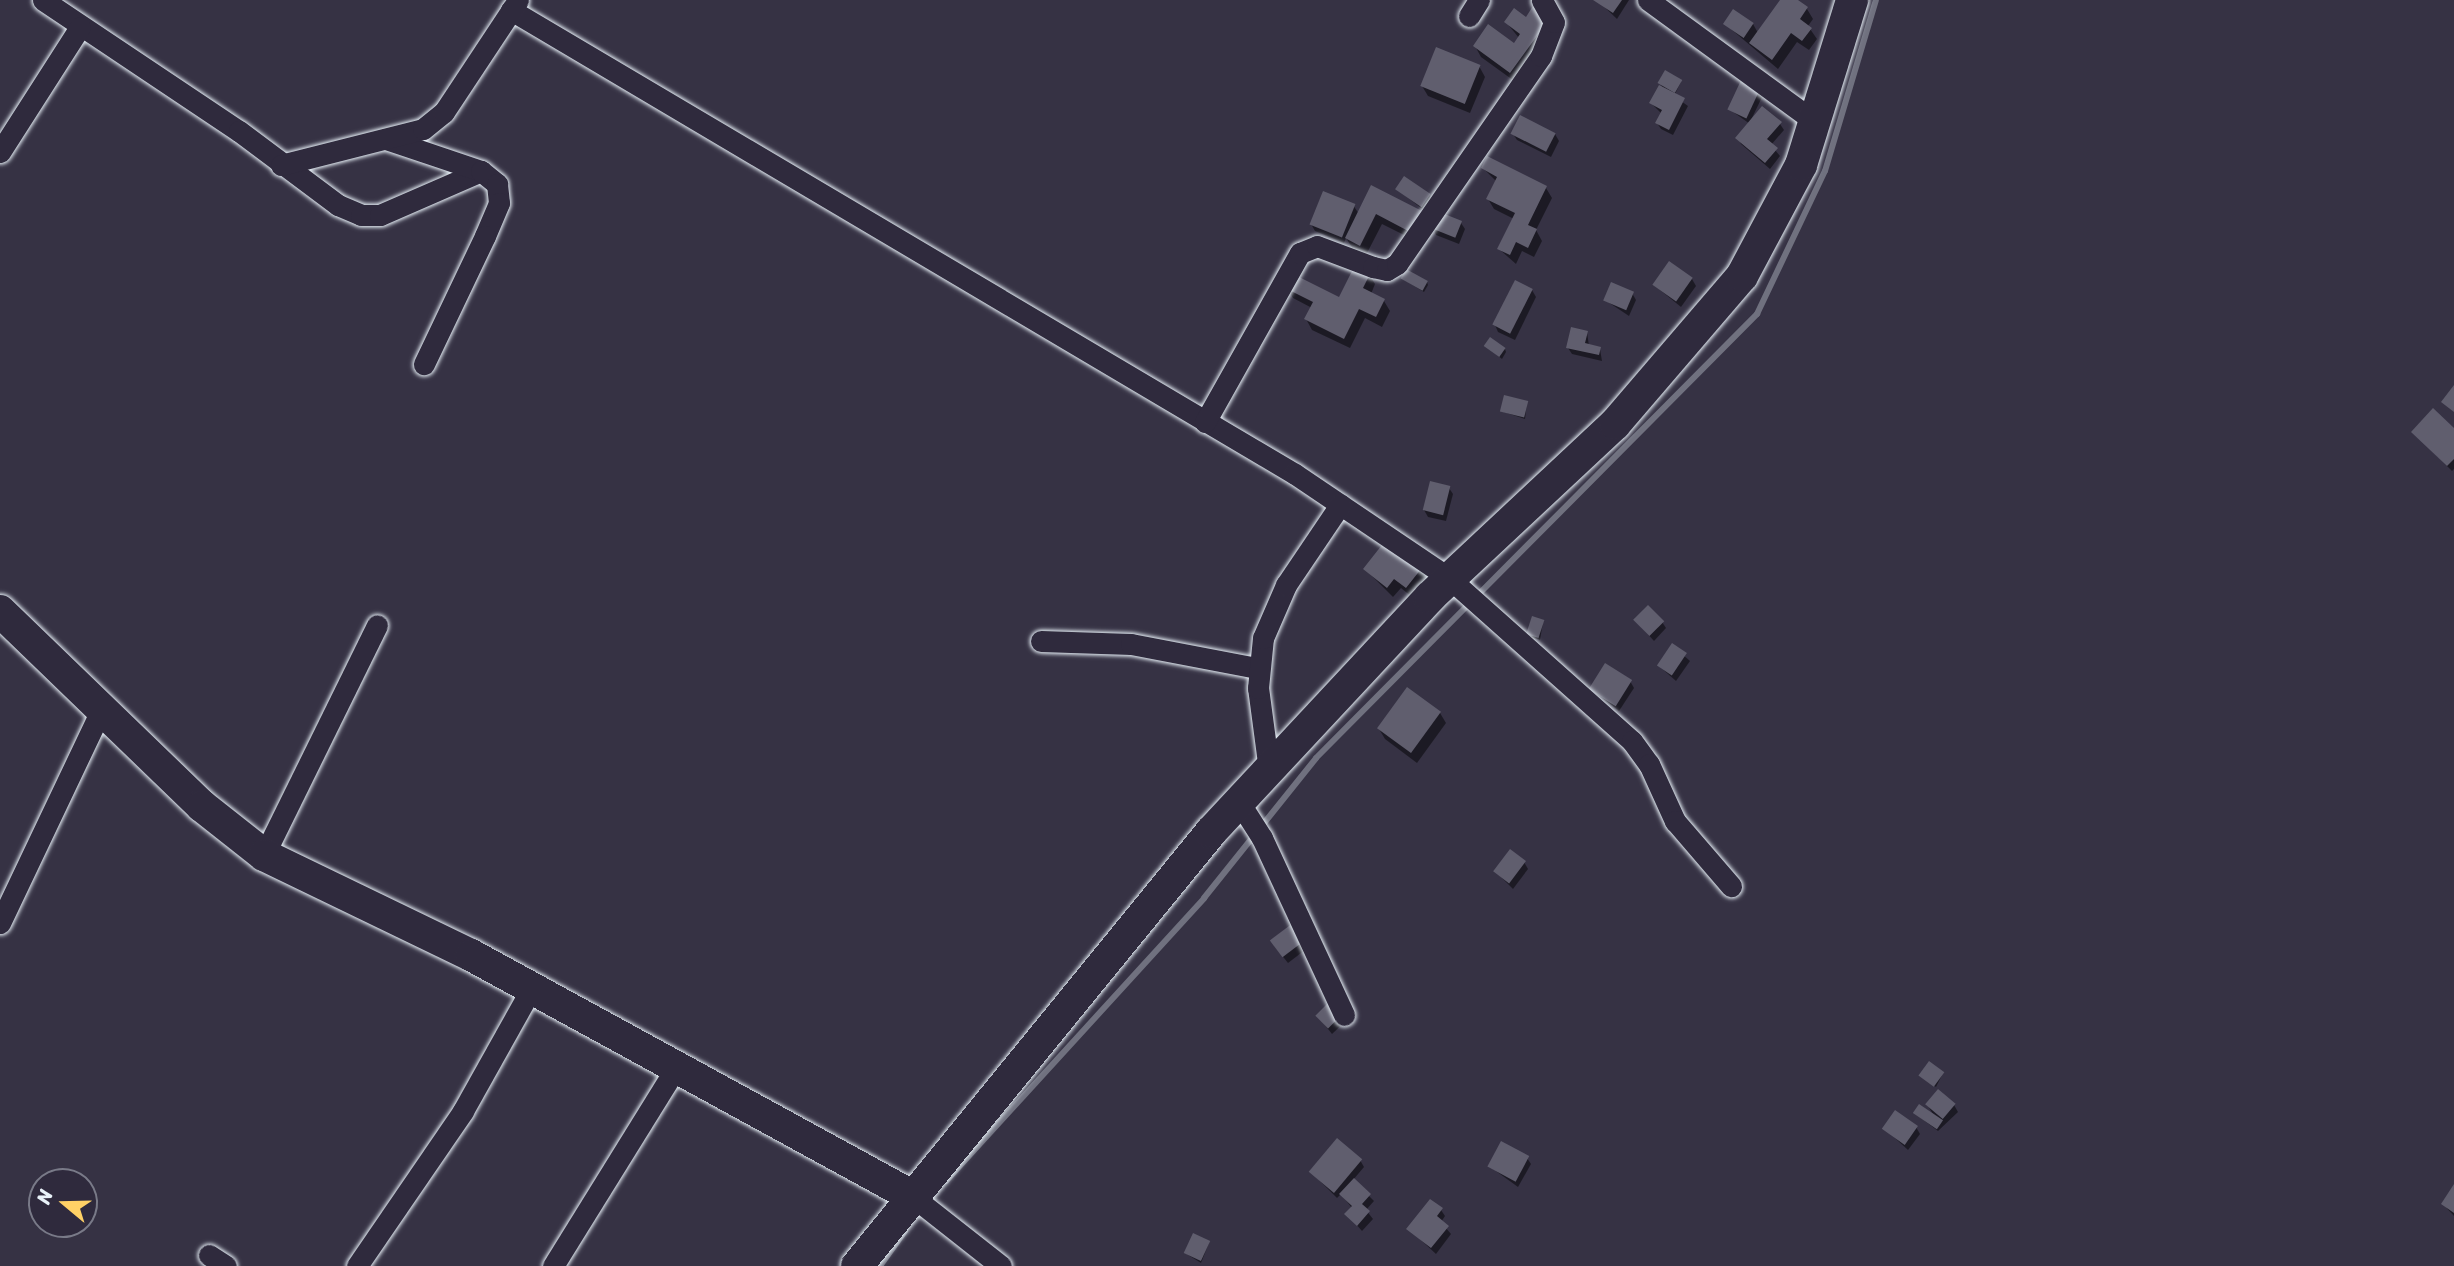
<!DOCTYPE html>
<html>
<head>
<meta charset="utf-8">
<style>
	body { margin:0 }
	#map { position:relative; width:2454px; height:1266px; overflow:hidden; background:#363244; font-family:Sriracha,sans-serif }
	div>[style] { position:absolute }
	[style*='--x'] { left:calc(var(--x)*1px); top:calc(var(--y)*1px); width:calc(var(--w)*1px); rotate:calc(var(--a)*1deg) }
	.shadow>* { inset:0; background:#0007 }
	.stream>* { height:6px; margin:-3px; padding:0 3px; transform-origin:3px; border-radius:3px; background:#70717f }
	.building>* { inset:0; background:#605e6e; transform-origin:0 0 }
	.roads { filter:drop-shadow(0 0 2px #e8f1f8) drop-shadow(0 0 2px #e8f1f8) }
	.street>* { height:21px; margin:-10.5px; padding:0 10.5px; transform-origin:10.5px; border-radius:10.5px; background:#2f2a3d }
	.secondary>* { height:32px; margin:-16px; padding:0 16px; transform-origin:16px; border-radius:16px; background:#2f2a3d }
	span { translate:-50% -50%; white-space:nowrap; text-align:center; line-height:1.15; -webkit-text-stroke:5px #2f2a3d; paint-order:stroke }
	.north { position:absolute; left:28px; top:1168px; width:70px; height:70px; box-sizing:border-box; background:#2f2a3d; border:2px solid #797a88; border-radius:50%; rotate:289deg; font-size:19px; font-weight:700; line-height:28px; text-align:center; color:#e8f1f8 }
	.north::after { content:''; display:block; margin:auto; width:24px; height:32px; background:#ffd166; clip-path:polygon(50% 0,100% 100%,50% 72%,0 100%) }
</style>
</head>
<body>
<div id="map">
	<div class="shadow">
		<i style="clip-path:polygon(1597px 0,1629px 0,1617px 19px)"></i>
		<i style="clip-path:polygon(1783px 0,1795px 0,1807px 9px,1813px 19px,1808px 26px,1817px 39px,1809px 50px,1797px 42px,1778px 69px,1725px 24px,1753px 24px,1758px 33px)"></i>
		<i style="clip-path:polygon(1526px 19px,1549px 19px,1517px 83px,1481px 57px,1475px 46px,1514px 46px,1519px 38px,1506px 22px)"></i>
		<i style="clip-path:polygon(1479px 66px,1485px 77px,1470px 113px,1428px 96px,1422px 86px)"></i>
		<i style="clip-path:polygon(1665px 73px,1681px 82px,1674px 96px,1688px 106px,1673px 135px,1661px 129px,1657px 123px,1662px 114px,1651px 103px,1664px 90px,1660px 83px)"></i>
		<i style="clip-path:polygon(1744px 79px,1764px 93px,1751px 120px,1780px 124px,1784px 130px,1771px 145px,1780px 156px,1770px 169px,1741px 144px,1738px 138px,1750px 124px,1729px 109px)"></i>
		<i style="clip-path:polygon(1513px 134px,1555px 134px,1559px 141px,1551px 157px,1517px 140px)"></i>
		<i style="clip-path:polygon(1483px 168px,1546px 188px,1552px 198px,1536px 230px,1542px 241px,1534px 257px,1522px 251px,1516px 264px,1499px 249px,1514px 219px,1494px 209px,1488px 199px,1497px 182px)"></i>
		<i style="clip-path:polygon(1372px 188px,1418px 242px,1382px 224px,1366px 255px,1353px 249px,1346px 238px,1344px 243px,1315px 231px,1311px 224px,1353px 205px,1359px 214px)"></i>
		<i style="clip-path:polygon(1397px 189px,1429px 195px,1433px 202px,1426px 212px)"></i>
		<i style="clip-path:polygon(1461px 223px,1465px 229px,1459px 244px,1436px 235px,1433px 228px)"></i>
		<i style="clip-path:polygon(1369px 274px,1375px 284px,1371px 294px,1384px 301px,1390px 311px,1382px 327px,1365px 318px,1350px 348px,1312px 330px,1306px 319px,1312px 308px,1293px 298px,1287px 288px,1340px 300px)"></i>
		<i style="clip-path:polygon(1403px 279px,1427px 282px,1428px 285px,1424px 292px)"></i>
		<i style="clip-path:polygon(1692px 279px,1696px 286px,1681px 307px,1654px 285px)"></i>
		<i style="clip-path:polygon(1532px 290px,1536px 297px,1515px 340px,1498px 332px,1495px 325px)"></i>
		<i style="clip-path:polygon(1632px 293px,1636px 300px,1629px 316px,1605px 300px)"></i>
		<i style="clip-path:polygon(1587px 332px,1589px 346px,1600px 349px,1602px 361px,1572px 354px,1568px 348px)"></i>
		<i style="clip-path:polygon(1486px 346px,1505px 349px,1506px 352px,1502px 359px)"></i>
		<i style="clip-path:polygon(1527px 402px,1525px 419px,1501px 411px)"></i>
		<i style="clip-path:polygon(2454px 430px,2454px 469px,2452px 471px,2413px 432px)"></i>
		<i style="clip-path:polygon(1449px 488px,1453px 494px,1446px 521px,1428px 517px,1424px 510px)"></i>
		<i style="clip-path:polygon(1390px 538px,1429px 576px,1412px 597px,1401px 588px,1393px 597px,1365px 569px)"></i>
		<i style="clip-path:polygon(1635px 620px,1662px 622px,1666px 628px,1654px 641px)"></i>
		<i style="clip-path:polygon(1543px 622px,1540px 640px,1530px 637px,1528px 634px)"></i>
		<i style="clip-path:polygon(1673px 646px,1690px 661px,1676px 681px,1659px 666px)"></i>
		<i style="clip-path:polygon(1630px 681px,1634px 688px,1619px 711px,1591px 689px)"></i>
		<i style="clip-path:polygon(1440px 713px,1446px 723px,1417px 763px,1385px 739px,1379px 729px)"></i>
		<i style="clip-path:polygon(1524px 862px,1528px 869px,1513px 889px,1495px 871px)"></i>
		<i style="clip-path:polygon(1293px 925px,1309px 947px,1288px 963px,1276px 948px)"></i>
		<i style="clip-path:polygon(1317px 1015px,1348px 1019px,1332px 1034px)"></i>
		<i style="clip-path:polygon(1943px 1073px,1936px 1087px,1921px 1076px)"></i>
		<i style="clip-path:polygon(1927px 1104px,1954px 1105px,1958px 1112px,1938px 1131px,1917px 1115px,1934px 1116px)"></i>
		<i style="clip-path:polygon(1916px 1127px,1920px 1134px,1908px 1150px,1884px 1128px)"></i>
		<i style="clip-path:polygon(1527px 1158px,1531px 1164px,1518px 1187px,1489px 1166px)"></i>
		<i style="clip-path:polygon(1360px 1160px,1364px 1167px,1353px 1180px,1374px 1201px,1366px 1210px,1373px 1219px,1362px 1231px,1347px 1214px,1352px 1208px,1341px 1194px,1337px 1198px,1310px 1171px)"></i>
		<i style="clip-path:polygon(2454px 1188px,2454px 1216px,2443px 1204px)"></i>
		<i style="clip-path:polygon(1441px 1210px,1445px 1216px,1441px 1222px,1451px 1234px,1436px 1254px,1409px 1229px)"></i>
		<i style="clip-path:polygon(1209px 1243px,1201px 1263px,1185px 1253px)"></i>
	</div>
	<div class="stream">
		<i style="--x:946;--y:1181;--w:383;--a:-47.6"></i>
		<i style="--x:1204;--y:898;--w:179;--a:-51.3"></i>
		<i style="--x:1316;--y:758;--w:626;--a:-45.19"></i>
		<i style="--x:1757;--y:314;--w:158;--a:-64.6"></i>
		<i style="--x:1825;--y:171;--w:178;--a:-73.4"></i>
		<i style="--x:880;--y:1266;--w:43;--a:-54.5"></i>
	</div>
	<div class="building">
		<i style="clip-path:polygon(1593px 0,1622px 0,1613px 13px)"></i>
		<i style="clip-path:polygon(1780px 0,1798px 0,1808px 7px,1800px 19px,1812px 28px,1802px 41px,1791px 33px,1772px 60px,1749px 43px)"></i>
		<i style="clip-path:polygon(1533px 6px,1550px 18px,1510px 73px,1473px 46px,1488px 24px,1514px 43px,1520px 34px,1504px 22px,1514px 8px,1526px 17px)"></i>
		<i style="left:1733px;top:9px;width:25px;height:18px;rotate:34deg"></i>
		<i style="left:1436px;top:47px;width:48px;height:42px;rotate:22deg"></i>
		<i style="left:1665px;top:70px;width:20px;height:15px;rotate:30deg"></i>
		<i style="left:1743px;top:76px;width:21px;height:37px;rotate:25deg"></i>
		<i style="clip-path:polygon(1659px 85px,1685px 98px,1669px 130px,1655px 123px,1662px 110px,1649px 103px)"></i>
		<i style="clip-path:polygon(1762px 106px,1782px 122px,1767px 139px,1778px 148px,1765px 163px,1735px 138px)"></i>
		<i style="left:1520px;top:115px;width:40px;height:21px;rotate:27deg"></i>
		<i style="clip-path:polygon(1487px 156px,1547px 186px,1528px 225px,1537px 229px,1528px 248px,1516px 242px,1510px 255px,1497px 249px,1515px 213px,1486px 199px,1497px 177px,1481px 168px)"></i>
		<i style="left:1404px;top:176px;width:32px;height:16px;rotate:34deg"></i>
		<i style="clip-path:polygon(1371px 185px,1422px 211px,1412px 233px,1376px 214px,1360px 246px,1345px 238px)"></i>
		<i style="left:1323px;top:191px;width:35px;height:36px;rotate:22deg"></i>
		<i style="left:1437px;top:211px;width:27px;height:18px;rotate:22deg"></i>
		<i style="left:1669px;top:261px;width:29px;height:29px;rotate:35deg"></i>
		<i style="clip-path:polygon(1355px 265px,1371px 272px,1363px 288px,1385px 299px,1376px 317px,1359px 309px,1344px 339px,1304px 319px,1313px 302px,1285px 288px,1293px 274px,1339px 297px)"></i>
		<i style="left:1406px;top:269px;width:25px;height:11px;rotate:29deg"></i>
		<i style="left:1515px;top:280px;width:20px;height:50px;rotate:27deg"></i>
		<i style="left:1611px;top:282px;width:25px;height:20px;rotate:23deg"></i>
		<i style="clip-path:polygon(1571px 327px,1588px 331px,1585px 343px,1601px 347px,1599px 355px,1566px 348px)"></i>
		<i style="left:1490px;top:337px;width:19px;height:11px;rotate:35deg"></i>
		<i style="clip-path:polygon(2454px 385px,2454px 412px,2441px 402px)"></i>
		<i style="left:1504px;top:395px;width:25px;height:17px;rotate:14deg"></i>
		<i style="clip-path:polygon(2433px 408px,2454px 428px,2454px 459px,2447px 466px,2411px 432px)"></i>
		<i style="left:1430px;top:481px;width:21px;height:30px;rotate:14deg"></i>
		<i style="clip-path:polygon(1389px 536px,1425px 564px,1406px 588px,1394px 579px,1387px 588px,1363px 569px)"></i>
		<i style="left:1648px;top:605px;width:23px;height:21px;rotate:45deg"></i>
		<i style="left:1532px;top:616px;width:13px;height:19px;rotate:18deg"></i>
		<i style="left:1672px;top:643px;width:18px;height:27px;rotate:34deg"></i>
		<i style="left:1605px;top:663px;width:32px;height:31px;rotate:32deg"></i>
		<i style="left:1407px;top:687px;width:42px;height:51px;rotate:36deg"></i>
		<i style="left:1510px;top:849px;width:20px;height:28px;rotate:37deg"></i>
		<i style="left:1293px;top:923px;width:21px;height:29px;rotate:53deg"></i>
		<i style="left:1333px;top:998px;width:18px;height:25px;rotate:45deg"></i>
		<i style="left:1929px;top:1061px;width:19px;height:18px;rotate:36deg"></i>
		<i style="left:1938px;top:1089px;width:23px;height:20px;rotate:40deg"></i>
		<i style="left:1919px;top:1104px;width:29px;height:11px;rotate:34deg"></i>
		<i style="left:1895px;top:1110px;width:28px;height:23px;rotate:35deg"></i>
		<i style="left:1337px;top:1138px;width:33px;height:44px;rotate:40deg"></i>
		<i style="left:1501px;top:1141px;width:32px;height:29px;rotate:28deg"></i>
		<i style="clip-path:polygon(1354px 1178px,1371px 1194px,1362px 1204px,1370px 1211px,1357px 1226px,1344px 1214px,1352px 1206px,1339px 1194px)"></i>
		<i style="clip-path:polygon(2454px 1184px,2454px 1213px,2441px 1204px)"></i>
		<i style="clip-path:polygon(1430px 1199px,1443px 1208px,1437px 1216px,1449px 1226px,1431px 1248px,1406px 1229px)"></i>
		<i style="left:1193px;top:1233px;width:19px;height:22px;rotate:25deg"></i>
	</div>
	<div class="roads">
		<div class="street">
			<i style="--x:43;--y:0;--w:236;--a:33.8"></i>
			<i style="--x:239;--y:131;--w:124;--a:36.8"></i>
			<i style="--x:338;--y:205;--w:25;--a:23"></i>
			<i style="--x:361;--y:215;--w:19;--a:0"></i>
			<i style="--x:380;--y:215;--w:110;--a:-23.5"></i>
			<i style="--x:1648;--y:0;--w:205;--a:36.1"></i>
			<i style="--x:511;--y:10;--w:911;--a:30.62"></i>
			<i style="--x:1295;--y:474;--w:186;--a:34"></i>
			<i style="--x:1449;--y:578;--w:245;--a:41.7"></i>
			<i style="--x:1632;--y:741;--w:29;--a:54"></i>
			<i style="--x:1649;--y:764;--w:63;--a:65.5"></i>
			<i style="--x:1675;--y:821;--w:86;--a:49.3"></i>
			<i style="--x:1469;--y:16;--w:19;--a:-58"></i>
			<i style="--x:386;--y:139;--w:100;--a:18.6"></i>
			<i style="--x:481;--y:171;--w:21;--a:39"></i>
			<i style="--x:497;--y:184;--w:19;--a:84"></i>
			<i style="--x:499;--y:203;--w:36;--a:113"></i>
			<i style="--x:485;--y:236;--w:142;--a:115.5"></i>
			<i style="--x:0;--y:152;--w:148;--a:-57.4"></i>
			<i style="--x:281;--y:165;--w:146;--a:-14.2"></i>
			<i style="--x:423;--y:129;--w:27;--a:-39"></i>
			<i style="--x:444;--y:112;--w:134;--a:-56.5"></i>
			<i style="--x:1205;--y:422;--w:194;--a:-60.7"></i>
			<i style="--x:1300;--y:253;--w:18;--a:-22"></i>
			<i style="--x:1317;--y:246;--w:60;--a:20.6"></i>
			<i style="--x:1373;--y:267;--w:14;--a:12"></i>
			<i style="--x:1387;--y:270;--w:12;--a:-31"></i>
			<i style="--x:1397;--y:264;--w:253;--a:-55.3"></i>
			<i style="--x:1541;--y:56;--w:36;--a:-69"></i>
			<i style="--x:1554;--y:22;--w:25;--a:-119"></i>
			<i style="--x:1041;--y:641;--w:90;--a:1.9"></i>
			<i style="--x:1131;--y:644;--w:128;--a:10.8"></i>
			<i style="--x:1269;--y:770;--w:83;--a:-97.6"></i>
			<i style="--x:1258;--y:688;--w:50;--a:-84.3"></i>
			<i style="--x:1263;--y:638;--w:58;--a:-66.5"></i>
			<i style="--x:1286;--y:585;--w:97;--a:-56"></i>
			<i style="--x:1239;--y:802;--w:43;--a:57.4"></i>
			<i style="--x:1262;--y:838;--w:195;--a:65.1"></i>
			<i style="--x:264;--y:855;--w:256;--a:-63.8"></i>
			<i style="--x:0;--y:923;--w:238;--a:-64.6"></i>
			<i style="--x:912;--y:1196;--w:113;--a:38.2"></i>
			<i style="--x:209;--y:1255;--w:20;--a:33"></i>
			<i style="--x:357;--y:1266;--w:188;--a:-55.6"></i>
			<i style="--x:463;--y:1111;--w:137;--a:-60.8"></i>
			<i style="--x:553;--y:1266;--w:235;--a:-58.2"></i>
		</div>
		<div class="secondary">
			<i style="--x:0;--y:611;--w:281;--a:44"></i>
			<i style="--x:202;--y:806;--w:79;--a:38.3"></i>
			<i style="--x:264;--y:855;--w:230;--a:25.8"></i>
			<i style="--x:471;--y:955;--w:503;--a:28.66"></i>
			<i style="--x:857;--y:1266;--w:560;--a:-50.8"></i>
			<i style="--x:1211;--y:832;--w:321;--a:-47"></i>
			<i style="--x:1430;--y:597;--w:253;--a:-43.1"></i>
			<i style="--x:1615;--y:424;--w:195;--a:-49.4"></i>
			<i style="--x:1742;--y:276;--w:126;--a:-62"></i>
			<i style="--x:1801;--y:165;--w:173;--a:-72.8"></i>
		</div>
	</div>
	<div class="north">N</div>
</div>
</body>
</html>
